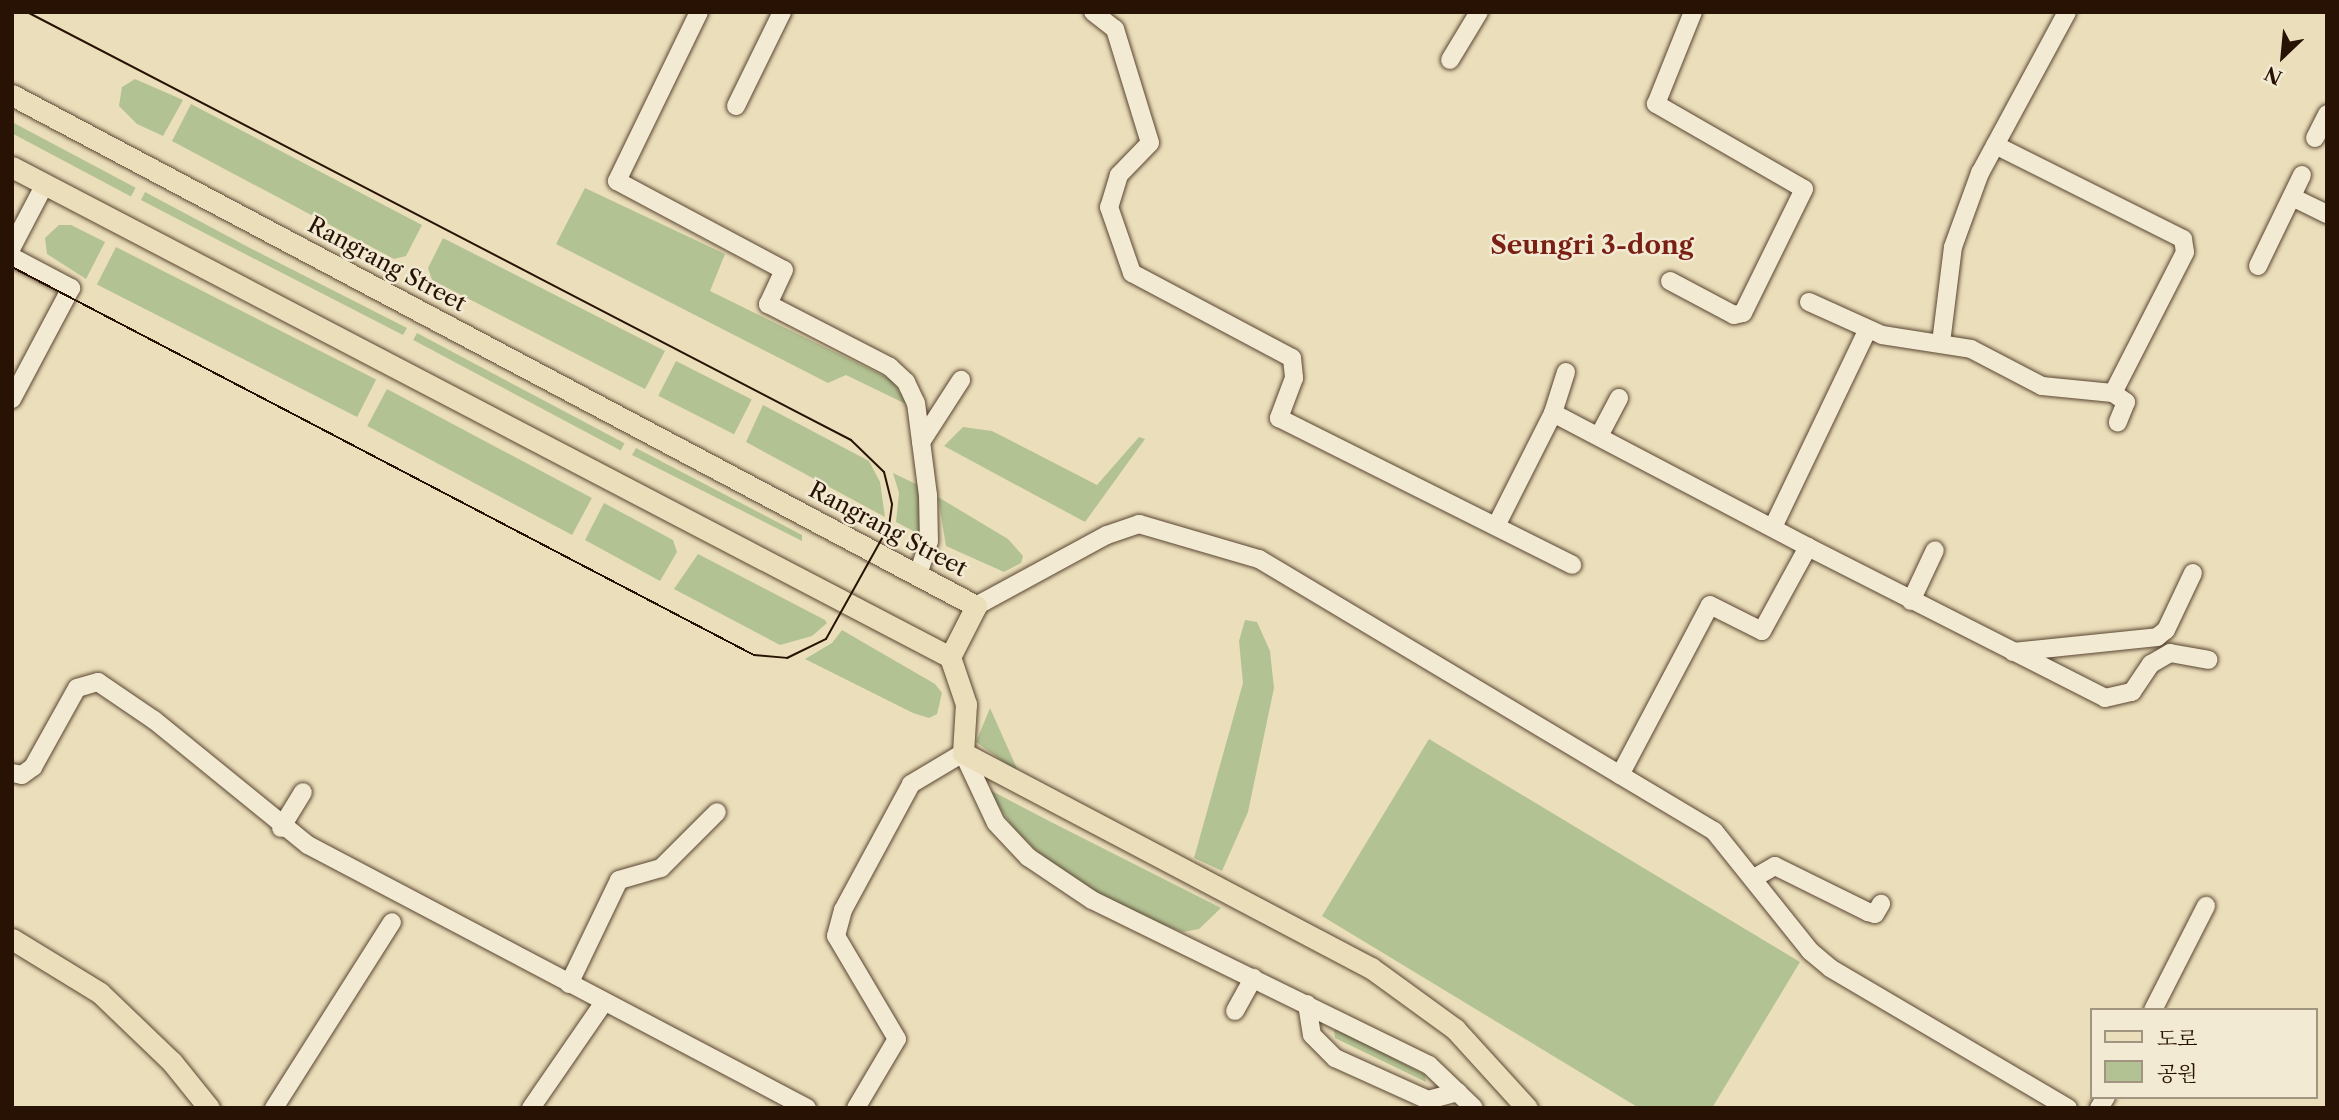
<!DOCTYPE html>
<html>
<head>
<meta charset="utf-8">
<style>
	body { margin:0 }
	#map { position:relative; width:2339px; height:1120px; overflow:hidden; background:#ebdeba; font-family:"Libre Caslon Text","Noto Serif KR",serif }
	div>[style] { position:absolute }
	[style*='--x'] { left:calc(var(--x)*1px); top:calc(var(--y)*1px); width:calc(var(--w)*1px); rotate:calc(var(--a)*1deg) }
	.green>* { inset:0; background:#b3c293; transform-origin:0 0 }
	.roads { filter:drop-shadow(0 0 2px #594532) drop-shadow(0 0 2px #594532) }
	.minor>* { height:18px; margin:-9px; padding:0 9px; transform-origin:9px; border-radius:9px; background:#f2ead2 }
	.major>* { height:21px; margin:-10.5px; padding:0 10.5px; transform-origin:10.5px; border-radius:10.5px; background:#ebdeba }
	.tram>* { height:2px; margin:-1px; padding:0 1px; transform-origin:1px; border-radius:1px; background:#281204 }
	span { translate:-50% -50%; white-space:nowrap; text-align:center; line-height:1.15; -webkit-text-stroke:5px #f2ead2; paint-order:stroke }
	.street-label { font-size:23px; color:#281204 }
	.quarter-label { font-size:26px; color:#7a1f14; font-weight:700 }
	.frame { position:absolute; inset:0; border:14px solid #281204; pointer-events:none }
	.legend { position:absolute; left:2090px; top:1008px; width:228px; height:91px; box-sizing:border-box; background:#f2ead2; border:2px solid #a19480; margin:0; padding:9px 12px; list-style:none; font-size:21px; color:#281204 }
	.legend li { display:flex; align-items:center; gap:14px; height:35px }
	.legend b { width:35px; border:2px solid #a19480 }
	.north { position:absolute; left:2248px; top:21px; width:70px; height:70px; -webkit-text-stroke:5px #f2ead2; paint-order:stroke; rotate:206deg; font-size:19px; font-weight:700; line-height:28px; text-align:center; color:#281204 }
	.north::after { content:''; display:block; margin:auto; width:24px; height:32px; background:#281204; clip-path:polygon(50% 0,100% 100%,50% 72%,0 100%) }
</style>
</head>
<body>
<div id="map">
	<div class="green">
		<i style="clip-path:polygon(135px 79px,183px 100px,163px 136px,137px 124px,119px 106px,122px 87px)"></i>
		<i style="clip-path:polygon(191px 104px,422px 225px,406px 256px,394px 259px,172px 141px)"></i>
		<i style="left:12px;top:122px;width:140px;height:10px;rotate:28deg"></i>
		<i style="clip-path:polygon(585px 188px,725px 254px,710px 291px,892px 380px,908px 405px,846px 375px,828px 383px,556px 244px)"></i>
		<i style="clip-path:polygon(145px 192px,248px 247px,407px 328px,403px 335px,245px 254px,141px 200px)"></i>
		<i style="clip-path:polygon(59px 225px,71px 225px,105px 242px,86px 279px,47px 254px,45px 238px)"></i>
		<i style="clip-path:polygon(443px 238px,665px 351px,645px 389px,432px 280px,428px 268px)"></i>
		<i style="left:116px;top:247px;width:292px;height:42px;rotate:27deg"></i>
		<i style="left:417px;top:333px;width:235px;height:8px;rotate:28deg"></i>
		<i style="left:676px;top:361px;width:85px;height:39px;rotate:27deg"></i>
		<i style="left:387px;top:389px;width:232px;height:42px;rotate:28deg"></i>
		<i style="clip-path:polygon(763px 405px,869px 461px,880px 482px,885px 517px,746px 442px)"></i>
		<i style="clip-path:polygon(963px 427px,992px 431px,1097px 485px,1139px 437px,1145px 439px,1085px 522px,944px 446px)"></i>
		<i style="clip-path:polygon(636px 448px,802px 535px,802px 541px,632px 455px)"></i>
		<i style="clip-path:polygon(893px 473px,918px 485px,921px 535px,896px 522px,899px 493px)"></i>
		<i style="clip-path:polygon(938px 497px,1008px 539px,1023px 556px,1021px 563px,1004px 572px,946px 546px)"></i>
		<i style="clip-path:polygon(604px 503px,673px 540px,677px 552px,660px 581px,585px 540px)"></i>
		<i style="clip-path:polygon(698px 554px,825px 620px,827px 623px,812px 636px,780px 645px,674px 589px)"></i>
		<i style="clip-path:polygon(1245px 620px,1257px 622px,1270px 651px,1274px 688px,1248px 812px,1222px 871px,1194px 858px,1243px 683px,1239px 641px)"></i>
		<i style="clip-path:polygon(842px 630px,935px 684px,942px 693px,937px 714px,929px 718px,913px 713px,805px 659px,832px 643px)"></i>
		<i style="clip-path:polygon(990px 708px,1019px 773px,976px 742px)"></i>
		<i style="clip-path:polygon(1429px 739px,1800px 962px,1712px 1108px,1639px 1108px,1322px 916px)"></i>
		<i style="clip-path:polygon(986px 788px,1053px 823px,1221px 908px,1199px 929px,1183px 932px,1127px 911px,1048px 863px,1013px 827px)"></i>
		<i style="clip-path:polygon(1339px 1029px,1425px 1075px,1426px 1082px,1335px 1038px,1334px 1030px)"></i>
	</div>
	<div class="roads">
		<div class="minor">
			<i style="--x:699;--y:12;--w:188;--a:115.9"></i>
			<i style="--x:617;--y:181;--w:189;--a:28.1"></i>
			<i style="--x:784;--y:270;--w:38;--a:115"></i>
			<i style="--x:768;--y:304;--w:137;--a:27.3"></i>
			<i style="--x:890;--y:367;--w:22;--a:43"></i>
			<i style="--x:906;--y:382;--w:23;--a:65"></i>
			<i style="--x:916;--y:403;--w:93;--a:82.6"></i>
			<i style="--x:928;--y:495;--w:46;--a:88.8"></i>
			<i style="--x:929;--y:541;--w:35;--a:108"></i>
			<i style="--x:1093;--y:12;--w:28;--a:38"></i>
			<i style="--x:1115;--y:29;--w:119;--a:72.9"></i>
			<i style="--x:1150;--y:143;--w:45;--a:134.1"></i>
			<i style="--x:1119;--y:175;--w:34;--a:107"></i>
			<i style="--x:1109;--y:207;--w:70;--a:70.8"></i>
			<i style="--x:1132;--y:273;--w:181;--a:28"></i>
			<i style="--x:1292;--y:358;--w:20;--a:84"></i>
			<i style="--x:1294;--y:378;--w:43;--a:110.6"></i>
			<i style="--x:1279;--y:418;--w:328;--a:26.6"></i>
			<i style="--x:1450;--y:60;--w:56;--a:-58.9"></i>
			<i style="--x:736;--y:106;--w:105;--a:-63.9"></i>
			<i style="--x:2315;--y:138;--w:27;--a:-63"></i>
			<i style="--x:2292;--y:197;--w:39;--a:26"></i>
			<i style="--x:12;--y:247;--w:71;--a:-62.4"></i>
			<i style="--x:12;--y:257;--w:67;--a:27.7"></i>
			<i style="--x:71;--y:288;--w:126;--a:118"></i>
			<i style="--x:2258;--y:266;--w:101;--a:-64.2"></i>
			<i style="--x:1670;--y:281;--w:72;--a:28"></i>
			<i style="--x:1734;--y:315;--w:9;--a:-13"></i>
			<i style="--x:1743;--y:313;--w:138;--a:-63.8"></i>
			<i style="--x:1804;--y:189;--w:171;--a:-150.1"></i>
			<i style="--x:1656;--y:104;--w:99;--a:-68.1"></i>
			<i style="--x:1809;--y:302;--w:80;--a:24.3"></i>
			<i style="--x:1882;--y:335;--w:90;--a:8.9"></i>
			<i style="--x:1971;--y:349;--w:80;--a:27.5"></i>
			<i style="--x:2042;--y:386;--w:71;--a:5.6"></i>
			<i style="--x:2113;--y:393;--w:158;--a:-62.9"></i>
			<i style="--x:2185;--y:252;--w:13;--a:-99"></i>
			<i style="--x:2183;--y:239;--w:210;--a:-153.4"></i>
			<i style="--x:1941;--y:343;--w:97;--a:-82.9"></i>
			<i style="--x:1953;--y:247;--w:79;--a:-70"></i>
			<i style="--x:1980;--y:173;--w:183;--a:-61.6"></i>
			<i style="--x:2113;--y:393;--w:16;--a:35"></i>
			<i style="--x:2126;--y:402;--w:22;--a:112"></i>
			<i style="--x:1553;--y:413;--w:288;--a:27.7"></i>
			<i style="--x:1599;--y:436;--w:43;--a:-62.2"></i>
			<i style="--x:921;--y:442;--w:74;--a:-57.2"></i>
			<i style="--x:1774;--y:525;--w:217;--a:-64.4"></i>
			<i style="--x:1496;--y:526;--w:127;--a:-63.2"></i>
			<i style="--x:1553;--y:413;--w:43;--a:-72.4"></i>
			<i style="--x:1911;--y:601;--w:56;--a:-64.8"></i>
			<i style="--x:976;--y:606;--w:149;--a:-28.5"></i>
			<i style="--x:1107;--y:535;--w:34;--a:-19"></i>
			<i style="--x:1139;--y:524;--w:125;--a:16.3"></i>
			<i style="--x:1259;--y:559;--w:530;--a:30.87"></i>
			<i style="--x:1714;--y:831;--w:154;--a:51.3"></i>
			<i style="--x:1810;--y:951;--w:26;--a:40"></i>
			<i style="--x:1830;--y:968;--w:276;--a:30.5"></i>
			<i style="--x:2013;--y:652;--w:145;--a:-5.9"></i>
			<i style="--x:2157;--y:637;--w:11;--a:-38"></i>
			<i style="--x:2166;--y:630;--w:63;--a:-64.7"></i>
			<i style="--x:12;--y:773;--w:10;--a:11"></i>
			<i style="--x:22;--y:775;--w:14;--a:-36"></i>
			<i style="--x:33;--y:767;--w:90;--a:-60.9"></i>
			<i style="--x:77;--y:688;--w:22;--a:-16"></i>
			<i style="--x:98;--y:682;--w:68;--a:34.2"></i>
			<i style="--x:154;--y:720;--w:198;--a:39.1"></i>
			<i style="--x:308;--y:845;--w:564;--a:27.79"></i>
			<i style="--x:1620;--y:775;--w:192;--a:-62.1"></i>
			<i style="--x:1710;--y:605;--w:58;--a:26.6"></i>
			<i style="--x:1762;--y:631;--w:96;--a:-61.3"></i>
			<i style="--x:1808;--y:547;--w:333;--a:26.9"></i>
			<i style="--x:2105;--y:698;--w:28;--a:-13"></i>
			<i style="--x:2132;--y:692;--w:34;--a:-56"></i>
			<i style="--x:2151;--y:664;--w:22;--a:-30"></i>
			<i style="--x:2170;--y:653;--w:39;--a:10"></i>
			<i style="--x:281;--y:828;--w:42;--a:-58.6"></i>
			<i style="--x:1754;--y:878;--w:24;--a:-30"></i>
			<i style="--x:1775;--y:866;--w:104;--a:26.3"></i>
			<i style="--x:1868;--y:912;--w:7;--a:16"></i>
			<i style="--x:1875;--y:914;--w:12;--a:-59"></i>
			<i style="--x:569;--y:984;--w:115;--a:-64.3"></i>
			<i style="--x:619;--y:880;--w:44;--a:-15.9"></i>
			<i style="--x:661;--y:868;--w:79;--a:-45"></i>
			<i style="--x:1307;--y:1004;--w:31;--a:81"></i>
			<i style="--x:1312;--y:1035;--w:33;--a:45"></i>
			<i style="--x:1335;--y:1058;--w:102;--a:24.3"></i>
			<i style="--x:1428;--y:1100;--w:31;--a:-15"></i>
			<i style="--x:2153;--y:1010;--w:117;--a:-63"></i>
			<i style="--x:1235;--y:1011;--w:38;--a:-61"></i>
			<i style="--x:274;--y:1108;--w:220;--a:-57.6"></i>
			<i style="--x:531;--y:1108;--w:129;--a:-55.4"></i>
			<i style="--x:856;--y:1108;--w:80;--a:-59.3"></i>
			<i style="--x:897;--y:1039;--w:120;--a:-120.6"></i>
			<i style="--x:836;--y:936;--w:27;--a:-75"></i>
			<i style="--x:843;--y:910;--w:143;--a:-61.6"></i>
			<i style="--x:911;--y:784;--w:61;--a:-30.8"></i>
			<i style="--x:963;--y:753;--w:77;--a:64.8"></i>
			<i style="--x:996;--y:823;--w:47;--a:46.7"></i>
			<i style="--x:1028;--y:857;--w:77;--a:33.9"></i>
			<i style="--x:1092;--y:900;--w:375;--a:26.1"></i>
			<i style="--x:1429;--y:1065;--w:62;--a:43.7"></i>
			<i style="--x:2099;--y:1108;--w:13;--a:-58"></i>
		</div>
		<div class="major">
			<i style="--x:12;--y:95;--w:1091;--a:27.93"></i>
			<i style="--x:976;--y:606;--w:57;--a:117"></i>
			<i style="--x:950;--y:657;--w:1058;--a:-152.42"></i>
			<i style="--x:950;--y:657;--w:50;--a:71.2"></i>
			<i style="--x:966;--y:704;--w:49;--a:93.5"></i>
			<i style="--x:963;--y:753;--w:461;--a:27.8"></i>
			<i style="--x:1371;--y:968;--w:104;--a:36"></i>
			<i style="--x:1455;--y:1029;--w:107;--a:47.7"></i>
			<i style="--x:12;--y:939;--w:103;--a:31.5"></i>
			<i style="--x:100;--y:993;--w:100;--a:43.8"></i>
			<i style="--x:172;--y:1062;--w:59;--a:51.2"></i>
		</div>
	</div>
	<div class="tram">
		<i style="--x:12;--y:267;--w:837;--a:27.61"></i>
		<i style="--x:754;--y:655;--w:33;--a:5"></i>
		<i style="--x:787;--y:658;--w:43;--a:-26"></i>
		<i style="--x:826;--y:639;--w:129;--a:-60.9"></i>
		<i style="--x:889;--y:526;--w:22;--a:-82"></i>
		<i style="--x:892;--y:504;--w:33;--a:-104"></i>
		<i style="--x:884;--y:472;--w:46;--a:-135.9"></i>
		<i style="--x:851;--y:440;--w:929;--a:-152.55"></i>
	</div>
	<div class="street-label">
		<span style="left:387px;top:264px;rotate:28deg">Rangrang Street</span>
		<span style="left:888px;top:529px;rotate:28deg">Rangrang Street</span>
	</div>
	<div class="quarter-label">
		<span style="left:1592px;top:246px">Seungri 3-dong</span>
	</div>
	<div class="frame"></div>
	<ul class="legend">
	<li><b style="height:9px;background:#ebdeba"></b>도로</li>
	<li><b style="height:19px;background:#b3c293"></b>공원</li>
	</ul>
	<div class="north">N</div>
</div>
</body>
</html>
